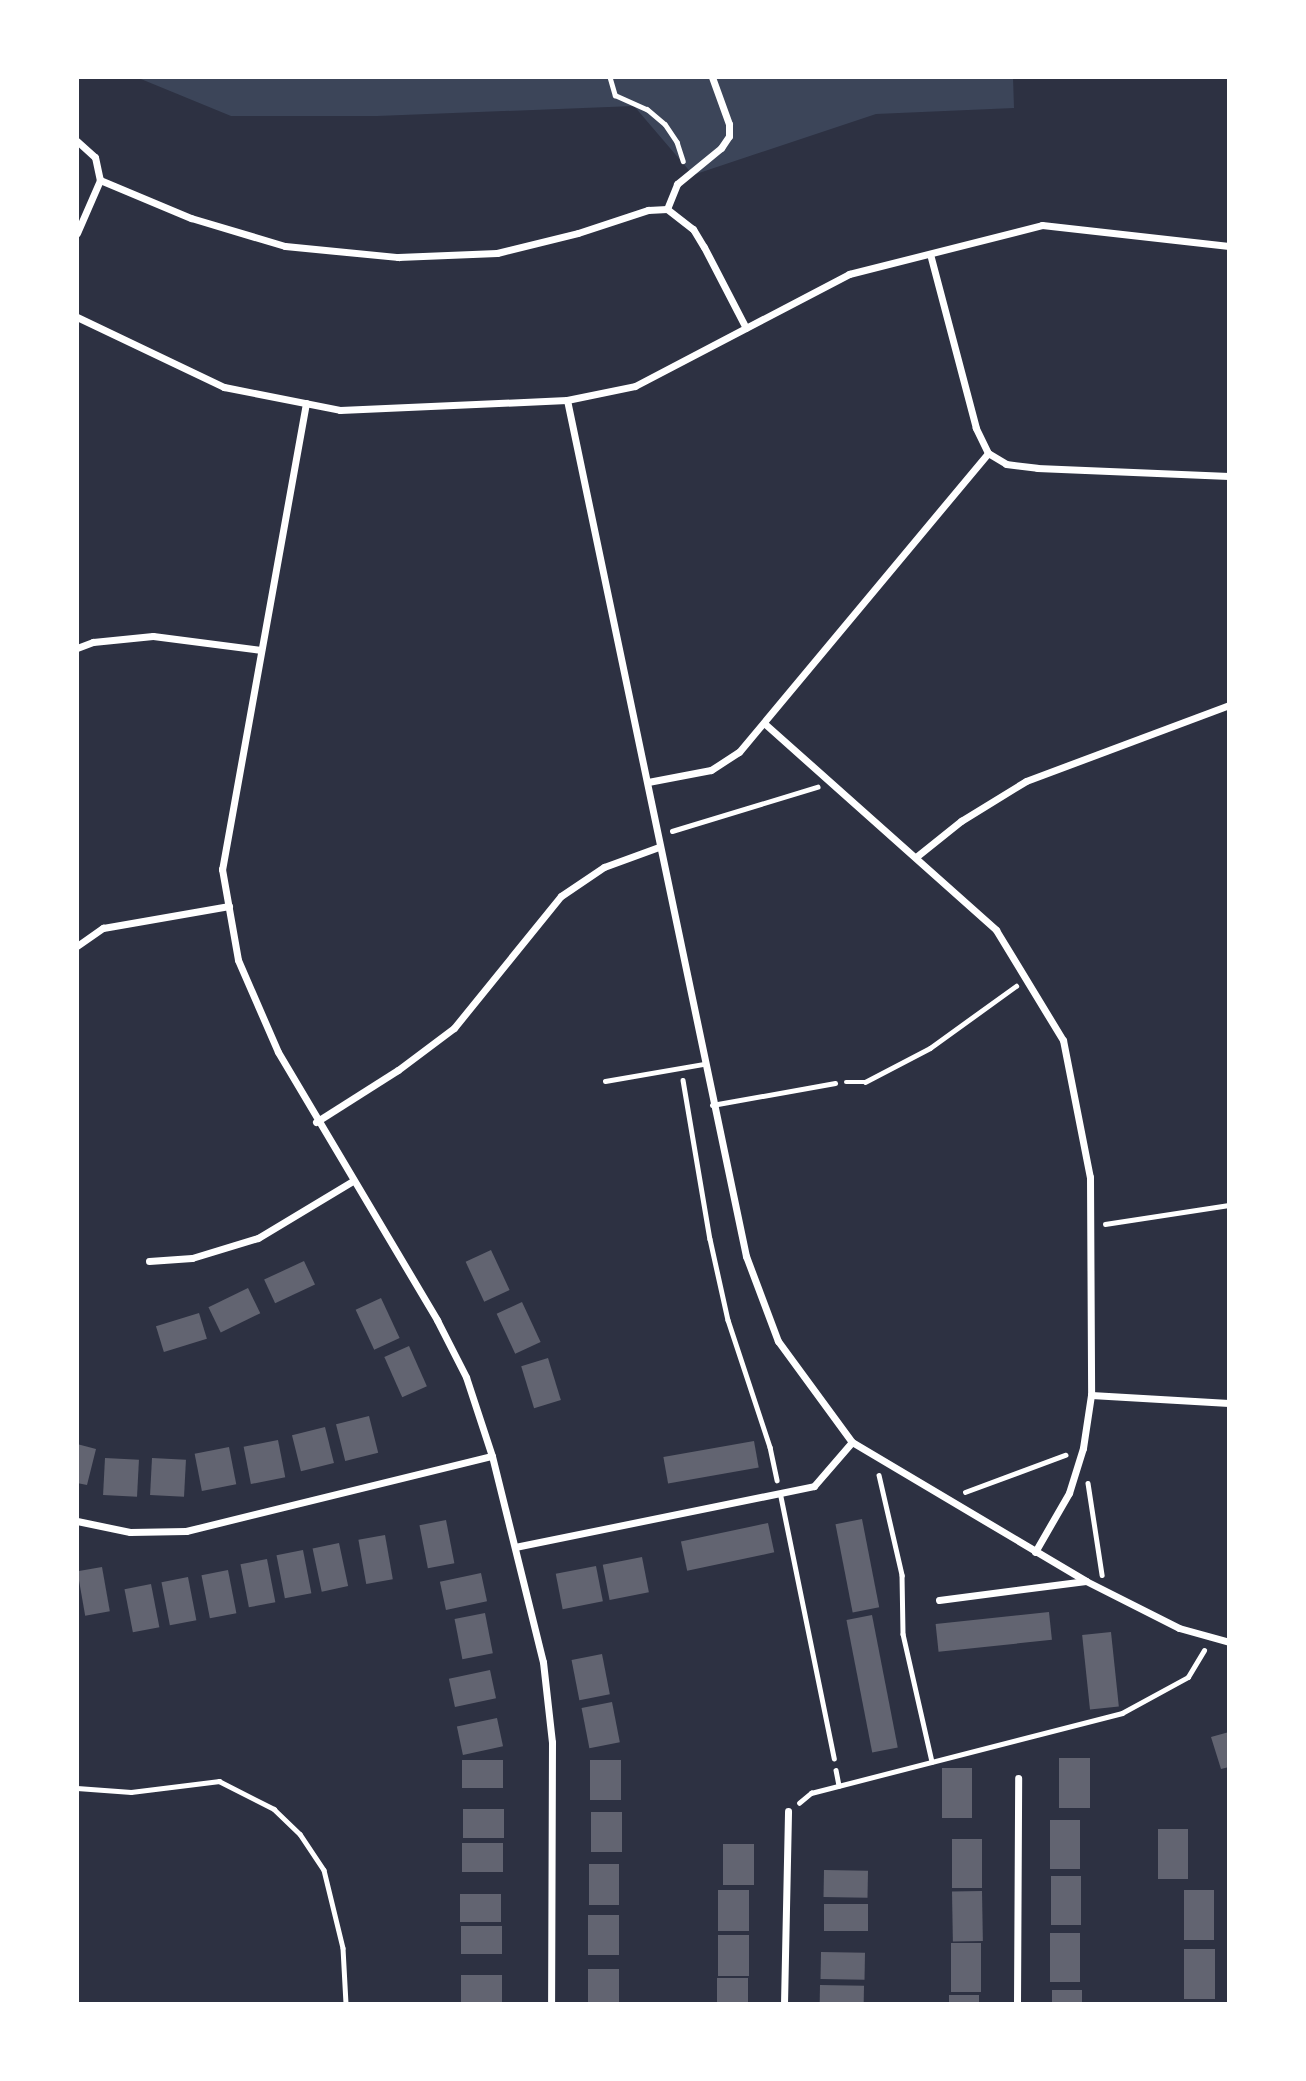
<!DOCTYPE html>
<html>
<head>
<meta charset="utf-8">
<style>
	body { margin:0 }
	#map { position:relative; width:1306px; height:2081px; overflow:hidden; background:#2d3142; font-family:Cabin,sans-serif }
	div>[style] { position:absolute }
	[style*='--x'] { left:calc(var(--x)*1px); top:calc(var(--y)*1px); width:calc(var(--w)*1px); rotate:calc(var(--a)*1deg) }
	.green>* { inset:0; background:#3c4559 }
	.building>* { inset:0; background:#626471; transform-origin:0 0 }
	.path>* { height:4.5px; margin:-2.25px; padding:0 2.25px; transform-origin:2.25px; border-radius:2.25px; background:#fff }
	.service>* { height:5px; margin:-2.5px; padding:0 2.5px; transform-origin:2.5px; border-radius:2.5px; background:#fff }
	.minor>* { height:7px; margin:-3.5px; padding:0 3.5px; transform-origin:3.5px; border-radius:3.5px; background:#fff }
	span { translate:-50% -50%; white-space:nowrap; text-align:center; line-height:1.15; -webkit-text-stroke:7px #fff; paint-order:stroke }
	.frame { position:absolute; inset:0; border:79px solid #fff; pointer-events:none }
</style>
</head>
<body>
<div id="map">
	<div class="green">
		<i style="clip-path:polygon(136px 77px,1013px 77px,1014px 108px,876px 114px,693px 175px,634px 106px,377px 116px,231px 116px)"></i>
	</div>
	<div class="building">
		<i style="left:491px;top:1250px;width:44px;height:28px;rotate:65deg"></i>
		<i style="left:304px;top:1261px;width:26px;height:44px;rotate:65deg"></i>
		<i style="left:248px;top:1288px;width:28px;height:44px;rotate:64deg"></i>
		<i style="left:381px;top:1298px;width:44px;height:28px;rotate:65deg"></i>
		<i style="left:522px;top:1302px;width:44px;height:28px;rotate:65deg"></i>
		<i style="left:199px;top:1313px;width:27px;height:45px;rotate:73deg"></i>
		<i style="left:409px;top:1346px;width:44px;height:27px;rotate:66deg"></i>
		<i style="left:548px;top:1358px;width:44px;height:28px;rotate:73deg"></i>
		<i style="left:369px;top:1416px;width:38px;height:34px;rotate:76deg"></i>
		<i style="left:325px;top:1427px;width:37px;height:34px;rotate:76deg"></i>
		<i style="left:278px;top:1440px;width:38px;height:35px;rotate:79deg"></i>
		<i style="left:754px;top:1441px;width:27px;height:92px;rotate:80deg"></i>
		<i style="clip-path:polygon(77px 1444px,96px 1449px,87px 1485px,77px 1483px)"></i>
		<i style="left:229px;top:1447px;width:38px;height:35px;rotate:79deg"></i>
		<i style="left:105px;top:1458px;width:34px;height:37px;rotate:3deg"></i>
		<i style="left:152px;top:1458px;width:34px;height:37px;rotate:3deg"></i>
		<i style="left:862px;top:1519px;width:90px;height:27px;rotate:79deg"></i>
		<i style="left:446px;top:1520px;width:44px;height:27px;rotate:79deg"></i>
		<i style="left:768px;top:1523px;width:30px;height:89px;rotate:78deg"></i>
		<i style="left:385px;top:1535px;width:45px;height:27px;rotate:80deg"></i>
		<i style="left:339px;top:1543px;width:44px;height:27px;rotate:78deg"></i>
		<i style="left:303px;top:1550px;width:44px;height:27px;rotate:79deg"></i>
		<i style="left:642px;top:1557px;width:36px;height:40px;rotate:79deg"></i>
		<i style="left:267px;top:1559px;width:44px;height:27px;rotate:79deg"></i>
		<i style="left:596px;top:1566px;width:36px;height:41px;rotate:79deg"></i>
		<i style="left:102px;top:1567px;width:45px;height:25px;rotate:80deg"></i>
		<i style="left:228px;top:1570px;width:44px;height:27px;rotate:79deg"></i>
		<i style="left:481px;top:1573px;width:29px;height:42px;rotate:78deg"></i>
		<i style="left:188px;top:1577px;width:44px;height:27px;rotate:79deg"></i>
		<i style="left:151px;top:1584px;width:44px;height:27px;rotate:79deg"></i>
		<i style="left:1049px;top:1612px;width:28px;height:114px;rotate:84deg"></i>
		<i style="left:485px;top:1613px;width:41px;height:31px;rotate:79deg"></i>
		<i style="left:872px;top:1615px;width:135px;height:26px;rotate:79deg"></i>
		<i style="left:1111px;top:1632px;width:75px;height:29px;rotate:84deg"></i>
		<i style="left:602px;top:1654px;width:41px;height:31px;rotate:79deg"></i>
		<i style="left:490px;top:1670px;width:29px;height:42px;rotate:78deg"></i>
		<i style="left:612px;top:1702px;width:41px;height:31px;rotate:79deg"></i>
		<i style="left:497px;top:1718px;width:29px;height:41px;rotate:78deg"></i>
		<i style="clip-path:polygon(1229px 1732px,1229px 1767px,1221px 1769px,1211px 1737px)"></i>
		<i style="left:1059px;top:1758px;width:31px;height:50px"></i>
		<i style="left:462px;top:1760px;width:41px;height:28px"></i>
		<i style="left:590px;top:1760px;width:31px;height:40px"></i>
		<i style="left:942px;top:1768px;width:30px;height:50px"></i>
		<i style="left:504px;top:1809px;width:29px;height:41px;rotate:90deg"></i>
		<i style="left:591px;top:1812px;width:31px;height:40px"></i>
		<i style="left:1050px;top:1820px;width:30px;height:49px"></i>
		<i style="left:1158px;top:1829px;width:30px;height:50px"></i>
		<i style="left:952px;top:1839px;width:30px;height:49px"></i>
		<i style="left:462px;top:1843px;width:41px;height:29px"></i>
		<i style="left:754px;top:1844px;width:41px;height:31px;rotate:90deg"></i>
		<i style="left:589px;top:1864px;width:30px;height:41px"></i>
		<i style="left:824px;top:1870px;width:44px;height:27px;rotate:1deg"></i>
		<i style="left:1051px;top:1876px;width:30px;height:49px"></i>
		<i style="left:718px;top:1890px;width:31px;height:41px"></i>
		<i style="left:1184px;top:1890px;width:30px;height:50px"></i>
		<i style="left:982px;top:1891px;width:50px;height:30px;rotate:89deg"></i>
		<i style="left:460px;top:1894px;width:41px;height:28px"></i>
		<i style="left:824px;top:1904px;width:44px;height:27px"></i>
		<i style="left:588px;top:1915px;width:31px;height:40px"></i>
		<i style="left:461px;top:1926px;width:41px;height:28px"></i>
		<i style="left:1050px;top:1933px;width:30px;height:49px"></i>
		<i style="left:718px;top:1935px;width:31px;height:41px"></i>
		<i style="left:951px;top:1943px;width:30px;height:49px"></i>
		<i style="left:1215px;top:1949px;width:50px;height:31px;rotate:90deg"></i>
		<i style="left:821px;top:1952px;width:44px;height:27px;rotate:1deg"></i>
		<i style="left:588px;top:1969px;width:31px;height:35px"></i>
		<i style="left:461px;top:1975px;width:41px;height:28px"></i>
		<i style="left:717px;top:1978px;width:31px;height:26px"></i>
		<i style="left:820px;top:1985px;width:44px;height:19px;rotate:1deg"></i>
		<i style="left:1052px;top:1990px;width:30px;height:14px"></i>
		<i style="left:949px;top:1995px;width:30px;height:9px"></i>
	</div>
	<div class="path">
		<i style="--x:610;--y:77;--w:19;--a:74"></i>
		<i style="--x:615;--y:95;--w:35;--a:24"></i>
		<i style="--x:647;--y:109;--w:23;--a:40"></i>
		<i style="--x:665;--y:124;--w:22;--a:56"></i>
		<i style="--x:677;--y:142;--w:20;--a:72"></i>
		<i style="--x:672;--y:831;--w:152;--a:-16.9"></i>
		<i style="--x:683;--y:1080;--w:161;--a:80.4"></i>
		<i style="--x:710;--y:1239;--w:83;--a:77.5"></i>
		<i style="--x:728;--y:1320;--w:134;--a:71.7"></i>
		<i style="--x:770;--y:1447;--w:34;--a:78"></i>
		<i style="--x:846;--y:1082;--w:19;--a:0"></i>
		<i style="--x:865;--y:1082;--w:73;--a:-27.6"></i>
		<i style="--x:930;--y:1048;--w:106;--a:-35.8"></i>
		<i style="--x:1105;--y:1224;--w:125;--a:-8.7"></i>
		<i style="--x:879;--y:1475;--w:103;--a:77"></i>
		<i style="--x:902;--y:1575;--w:59;--a:89"></i>
		<i style="--x:903;--y:1634;--w:131;--a:77.2"></i>
		<i style="--x:1088;--y:1483;--w:93;--a:81.3"></i>
		<i style="--x:965;--y:1492;--w:107;--a:-20.3"></i>
		<i style="--x:836;--y:1770;--w:16;--a:79"></i>
		<i style="--x:77;--y:1788;--w:54;--a:4.2"></i>
		<i style="--x:131;--y:1792;--w:89;--a:-7.1"></i>
		<i style="--x:219;--y:1781;--w:62;--a:27"></i>
		<i style="--x:274;--y:1809;--w:36;--a:44"></i>
		<i style="--x:300;--y:1834;--w:43;--a:56.3"></i>
		<i style="--x:324;--y:1870;--w:80;--a:76.3"></i>
		<i style="--x:343;--y:1948;--w:56;--a:86.9"></i>
		<i style="--x:799;--y:1803;--w:16;--a:-40"></i>
		<i style="--x:811;--y:1793;--w:321;--a:-14.4"></i>
		<i style="--x:1122;--y:1713;--w:75;--a:-28.6"></i>
		<i style="--x:1188;--y:1677;--w:31;--a:-59"></i>
	</div>
	<div class="service">
		<i style="--x:605;--y:1081;--w:99;--a:-9.8"></i>
		<i style="--x:712;--y:1105;--w:125;--a:-10.1"></i>
		<i style="--x:780;--y:1494;--w:270;--a:78.5"></i>
	</div>
	<div class="minor">
		<i style="--x:77;--y:141;--w:24;--a:42"></i>
		<i style="--x:95;--y:157;--w:24;--a:78"></i>
		<i style="--x:667;--y:209;--w:27;--a:-68"></i>
		<i style="--x:677;--y:184;--w:57;--a:-39.3"></i>
		<i style="--x:721;--y:148;--w:14;--a:-56"></i>
		<i style="--x:729;--y:136;--w:12;--a:-90"></i>
		<i style="--x:729;--y:124;--w:50;--a:-109.9"></i>
		<i style="--x:77;--y:233;--w:58;--a:-66.5"></i>
		<i style="--x:100;--y:180;--w:99;--a:22.7"></i>
		<i style="--x:191;--y:218;--w:98;--a:16.6"></i>
		<i style="--x:285;--y:246;--w:114;--a:5.6"></i>
		<i style="--x:398;--y:257;--w:99;--a:-2.3"></i>
		<i style="--x:497;--y:253;--w:83;--a:-13.9"></i>
		<i style="--x:578;--y:233;--w:74;--a:-18.2"></i>
		<i style="--x:648;--y:210;--w:19;--a:-3"></i>
		<i style="--x:667;--y:209;--w:33;--a:38"></i>
		<i style="--x:693;--y:229;--w:21;--a:59"></i>
		<i style="--x:704;--y:247;--w:91;--a:62.6"></i>
		<i style="--x:77;--y:317;--w:163;--a:25.5"></i>
		<i style="--x:224;--y:387;--w:118;--a:11.2"></i>
		<i style="--x:340;--y:410;--w:227;--a:-2.5"></i>
		<i style="--x:567;--y:400;--w:69;--a:-11.6"></i>
		<i style="--x:635;--y:386;--w:242;--a:-27.6"></i>
		<i style="--x:849;--y:274;--w:199;--a:-14.2"></i>
		<i style="--x:1042;--y:225;--w:188;--a:6.4"></i>
		<i style="--x:567;--y:400;--w:875;--a:78.19"></i>
		<i style="--x:746;--y:1256;--w:91;--a:69.4"></i>
		<i style="--x:778;--y:1341;--w:125;--a:53.8"></i>
		<i style="--x:852;--y:1442;--w:272;--a:30.7"></i>
		<i style="--x:1086;--y:1581;--w:104;--a:26.8"></i>
		<i style="--x:1179;--y:1628;--w:52;--a:15.6"></i>
		<i style="--x:306;--y:403;--w:474;--a:100.2"></i>
		<i style="--x:222;--y:869;--w:92;--a:80"></i>
		<i style="--x:238;--y:960;--w:100;--a:66.5"></i>
		<i style="--x:278;--y:1052;--w:312;--a:59.3"></i>
		<i style="--x:437;--y:1320;--w:64;--a:63"></i>
		<i style="--x:466;--y:1377;--w:83;--a:71.8"></i>
		<i style="--x:492;--y:1456;--w:212;--a:76.1"></i>
		<i style="--x:543;--y:1662;--w:81;--a:83.6"></i>
		<i style="--x:552;--y:1742;--w:262;--a:90.2"></i>
		<i style="--x:988;--y:453;--w:21;--a:31"></i>
		<i style="--x:1006;--y:464;--w:31;--a:7"></i>
		<i style="--x:1037;--y:468;--w:192;--a:2.4"></i>
		<i style="--x:77;--y:648;--w:17;--a:-21"></i>
		<i style="--x:93;--y:642;--w:60;--a:-5.7"></i>
		<i style="--x:153;--y:636;--w:109;--a:7.4"></i>
		<i style="--x:764;--y:723;--w:311;--a:41.7"></i>
		<i style="--x:996;--y:930;--w:129;--a:58.7"></i>
		<i style="--x:1063;--y:1040;--w:140;--a:78.9"></i>
		<i style="--x:1090;--y:1177;--w:218;--a:89.7"></i>
		<i style="--x:1091;--y:1395;--w:54;--a:98.6"></i>
		<i style="--x:1083;--y:1448;--w:47;--a:107.3"></i>
		<i style="--x:1069;--y:1493;--w:68;--a:120"></i>
		<i style="--x:648;--y:782;--w:64;--a:-10.8"></i>
		<i style="--x:711;--y:770;--w:33;--a:-33"></i>
		<i style="--x:739;--y:752;--w:389;--a:-50.2"></i>
		<i style="--x:988;--y:453;--w:28;--a:-116"></i>
		<i style="--x:976;--y:428;--w:180;--a:-104.8"></i>
		<i style="--x:916;--y:857;--w:58;--a:-38.7"></i>
		<i style="--x:961;--y:821;--w:76;--a:-31.6"></i>
		<i style="--x:1026;--y:781;--w:217;--a:-20.5"></i>
		<i style="--x:77;--y:946;--w:32;--a:-35"></i>
		<i style="--x:103;--y:928;--w:128;--a:-9.9"></i>
		<i style="--x:316;--y:1122;--w:97;--a:-32.4"></i>
		<i style="--x:398;--y:1070;--w:70;--a:-36.9"></i>
		<i style="--x:454;--y:1028;--w:170;--a:-51"></i>
		<i style="--x:561;--y:896;--w:52;--a:-34"></i>
		<i style="--x:604;--y:867;--w:59;--a:-20"></i>
		<i style="--x:149;--y:1261;--w:43;--a:-4"></i>
		<i style="--x:192;--y:1258;--w:69;--a:-16.9"></i>
		<i style="--x:258;--y:1238;--w:111;--a:-31"></i>
		<i style="--x:1091;--y:1395;--w:138;--a:3.3"></i>
		<i style="--x:77;--y:1521;--w:54;--a:11.7"></i>
		<i style="--x:130;--y:1532;--w:56;--a:-1"></i>
		<i style="--x:186;--y:1531;--w:315;--a:-13.8"></i>
		<i style="--x:515;--y:1547;--w:305;--a:-11.5"></i>
		<i style="--x:814;--y:1486;--w:58;--a:-49.2"></i>
		<i style="--x:939;--y:1600;--w:148;--a:-7.4"></i>
		<i style="--x:784;--y:2004;--w:193;--a:-88.8"></i>
		<i style="--x:1017;--y:2004;--w:226;--a:-89.7"></i>
	</div>
	<div class="frame"></div>
</div>
</body>
</html>
